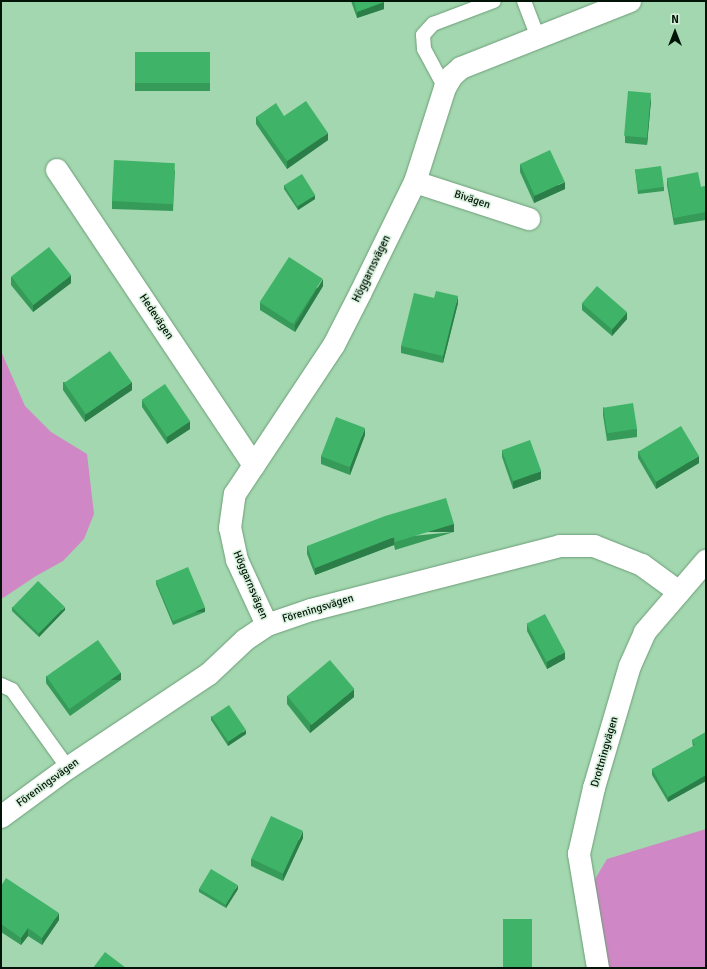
<!DOCTYPE html>
<html>
<head>
<meta charset="utf-8">
<style>
	body { margin:0 }
	#map { position:relative; width:707px; height:969px; overflow:hidden; background:#a3d7af; font-family:Signika,sans-serif }
	div>[style] { position:absolute }
	[style*='--x'] { left:calc(var(--x)*1px); top:calc(var(--y)*1px); width:calc(var(--w)*1px); rotate:calc(var(--a)*1deg) }
	.green>* { inset:0; background:#cf88c5 }
	.roads { filter:drop-shadow(0 0 1px #6c9d78) drop-shadow(0 0 1px #6c9d78) }
	.service>* { height:14px; margin:-7px; padding:0 7px; transform-origin:7px; border-radius:7px; background:#fff }
	.minor>* { height:22px; margin:-11px; padding:0 11px; transform-origin:11px; border-radius:11px; background:#fff }
	.wall>* { inset:0; background:#369b59; transform-origin:0 0 }
	.shaded-wall>* { inset:0; background:#2c7e49; transform-origin:0 0 }
	.building>* { inset:0; background:#3fb468; transform-origin:0 0 }
	span { translate:-50% -50%; white-space:nowrap; text-align:center; line-height:1.15; -webkit-text-stroke:3px #d7f0dc; paint-order:stroke }
	.street-label { font-size:11px; color:#021407 }
	.frame { position:absolute; inset:0; border:2px solid #021407; pointer-events:none }
	.north { position:absolute; left:655px; top:12px; width:40px; height:40px; -webkit-text-stroke:3px #d7f0dc; paint-order:stroke; rotate:0deg; font-size:11px; font-weight:700; line-height:16px; text-align:center; color:#021407 }
	.north::after { content:''; display:block; margin:auto; width:14px; height:18px; background:#021407; clip-path:polygon(50% 0,100% 100%,50% 72%,0 100%) }
</style>
</head>
<body>
<div id="map">
	<div class="green">
		<i style="clip-path:polygon(1px 351px,25px 406px,51px 432px,87px 454px,94px 514px,84px 539px,63px 561px,36px 576px,3px 598px,1px 597px)"></i>
		<i style="clip-path:polygon(706px 829px,706px 968px,592px 968px,583px 899px,607px 859px)"></i>
	</div>
	<div class="roads">
		<div class="service">
			<i style="--x:524;--y:1;--w:39;--a:69"></i>
			<i style="--x:445;--y:88;--w:44;--a:-118.3"></i>
			<i style="--x:424;--y:49;--w:14;--a:-94"></i>
			<i style="--x:423;--y:35;--w:15;--a:-48"></i>
			<i style="--x:433;--y:24;--w:65;--a:-20.7"></i>
			<i style="--x:1;--y:685;--w:12;--a:24"></i>
			<i style="--x:12;--y:690;--w:96;--a:54.3"></i>
		</div>
		<div class="minor">
			<i style="--x:57;--y:170;--w:355;--a:56.3"></i>
			<i style="--x:415;--y:182;--w:120;--a:18"></i>
			<i style="--x:267;--y:625;--w:72;--a:-114.8"></i>
			<i style="--x:237;--y:560;--w:33;--a:-102"></i>
			<i style="--x:230;--y:528;--w:34;--a:-82"></i>
			<i style="--x:235;--y:494;--w:179;--a:-56.4"></i>
			<i style="--x:334;--y:345;--w:59;--a:-63"></i>
			<i style="--x:361;--y:292;--w:123;--a:-63.9"></i>
			<i style="--x:415;--y:182;--w:99;--a:-72.3"></i>
			<i style="--x:445;--y:88;--w:14;--a:-60"></i>
			<i style="--x:452;--y:76;--w:12;--a:-42"></i>
			<i style="--x:461;--y:68;--w:182;--a:-21.6"></i>
			<i style="--x:1;--y:817;--w:83;--a:-36.2"></i>
			<i style="--x:68;--y:768;--w:169;--a:-33.7"></i>
			<i style="--x:209;--y:674;--w:50;--a:-43.4"></i>
			<i style="--x:245;--y:640;--w:27;--a:-34"></i>
			<i style="--x:267;--y:625;--w:46;--a:-18.8"></i>
			<i style="--x:311;--y:610;--w:257;--a:-14.4"></i>
			<i style="--x:560;--y:546;--w:34;--a:0"></i>
			<i style="--x:594;--y:546;--w:52;--a:21.6"></i>
			<i style="--x:642;--y:565;--w:46;--a:36.1"></i>
			<i style="--x:598;--y:968;--w:116;--a:-99.5"></i>
			<i style="--x:579;--y:854;--w:68;--a:-77.2"></i>
			<i style="--x:594;--y:788;--w:127;--a:-73.6"></i>
			<i style="--x:630;--y:666;--w:37;--a:-66"></i>
			<i style="--x:645;--y:632;--w:94;--a:-49.3"></i>
		</div>
	</div>
	<div class="wall">
		<i style="clip-path:polygon(351px 1px,383px 1px,384px 9px,357px 18px)"></i>
		<i style="left:135px;top:52px;width:75px;height:39px"></i>
		<i style="clip-path:polygon(651px 100px,647px 145px,625px 143px,625px 136px)"></i>
		<i style="clip-path:polygon(284px 116px,328px 140px,287px 169px,256px 124px,256px 117px)"></i>
		<i style="clip-path:polygon(520px 164px,565px 189px,534px 203px,520px 172px)"></i>
		<i style="clip-path:polygon(635px 169px,664px 187px,664px 191px,638px 194px)"></i>
		<i style="clip-path:polygon(175px 170px,173px 211px,112px 209px,112px 201px)"></i>
		<i style="clip-path:polygon(667px 178px,701px 187px,706px 186px,706px 220px,674px 225px,667px 185px)"></i>
		<i style="clip-path:polygon(284px 185px,315px 199px,298px 210px,284px 189px)"></i>
		<i style="clip-path:polygon(11px 277px,71px 283px,33px 312px,11px 285px)"></i>
		<i style="clip-path:polygon(323px 286px,295px 332px,260px 310px,260px 303px)"></i>
		<i style="clip-path:polygon(458px 303px,443px 363px,401px 353px,401px 346px)"></i>
		<i style="clip-path:polygon(582px 303px,627px 319px,612px 336px,582px 310px)"></i>
		<i style="clip-path:polygon(63px 382px,132px 390px,85px 422px,63px 390px)"></i>
		<i style="clip-path:polygon(142px 400px,190px 429px,167px 444px,142px 407px)"></i>
		<i style="clip-path:polygon(603px 407px,637px 429px,637px 437px,607px 441px,603px 415px)"></i>
		<i style="clip-path:polygon(365px 435px,350px 475px,321px 464px,321px 456px)"></i>
		<i style="clip-path:polygon(502px 450px,541px 479px,513px 489px,502px 457px)"></i>
		<i style="clip-path:polygon(638px 451px,699px 463px,656px 489px,638px 458px)"></i>
		<i style="clip-path:polygon(454px 532px,395px 550px,394px 545px,315px 575px,307px 554px,307px 546px)"></i>
		<i style="clip-path:polygon(156px 580px,205px 612px,173px 625px,156px 584px)"></i>
		<i style="clip-path:polygon(12px 607px,65px 610px,39px 637px,12px 611px)"></i>
		<i style="clip-path:polygon(527px 624px,565px 659px,547px 669px,527px 631px)"></i>
		<i style="clip-path:polygon(46px 676px,121px 680px,70px 716px,46px 683px)"></i>
		<i style="clip-path:polygon(287px 696px,354px 697px,310px 733px,287px 704px)"></i>
		<i style="clip-path:polygon(211px 716px,246px 734px,228px 746px,211px 720px)"></i>
		<i style="clip-path:polygon(706px 732px,706px 781px,668px 802px,652px 775px,652px 769px,693px 747px,692px 740px)"></i>
		<i style="clip-path:polygon(303px 838px,283px 881px,251px 866px,251px 859px)"></i>
		<i style="clip-path:polygon(1px 886px,59px 920px,42px 945px,28px 936px,21px 945px,1px 932px)"></i>
		<i style="clip-path:polygon(199px 889px,238px 889px,226px 908px,199px 892px)"></i>
	</div>
	<div class="shaded-wall">
		<i style="clip-path:polygon(384px 2px,384px 9px,357px 18px,357px 12px)"></i>
		<i style="clip-path:polygon(651px 93px,651px 100px,647px 145px,647px 137px)"></i>
		<i style="clip-path:polygon(328px 133px,328px 140px,287px 169px,287px 161px)"></i>
		<i style="clip-path:polygon(565px 182px,565px 189px,534px 203px,534px 196px)"></i>
		<i style="clip-path:polygon(315px 195px,315px 199px,298px 210px,298px 206px)"></i>
		<i style="clip-path:polygon(71px 275px,71px 283px,33px 312px,33px 305px)"></i>
		<i style="clip-path:polygon(323px 279px,323px 286px,295px 332px,295px 325px)"></i>
		<i style="clip-path:polygon(458px 296px,458px 303px,443px 363px,443px 356px)"></i>
		<i style="clip-path:polygon(627px 312px,627px 319px,612px 336px,612px 328px)"></i>
		<i style="clip-path:polygon(132px 382px,132px 390px,85px 422px,85px 415px)"></i>
		<i style="clip-path:polygon(190px 421px,190px 429px,167px 444px,167px 436px)"></i>
		<i style="clip-path:polygon(365px 428px,365px 435px,350px 475px,350px 467px)"></i>
		<i style="clip-path:polygon(699px 456px,699px 463px,656px 489px,656px 481px)"></i>
		<i style="clip-path:polygon(541px 471px,541px 479px,513px 489px,513px 481px)"></i>
		<i style="left:454px;top:524px;width:8px;height:62px;rotate:90deg"></i>
		<i style="clip-path:polygon(394px 537px,394px 545px,315px 575px,315px 568px)"></i>
		<i style="clip-path:polygon(65px 607px,65px 610px,39px 637px,39px 633px)"></i>
		<i style="left:205px;top:608px;width:4px;height:35px;rotate:90deg"></i>
		<i style="clip-path:polygon(565px 652px,565px 659px,547px 669px,547px 662px)"></i>
		<i style="left:121px;top:673px;width:7px;height:62px;rotate:90deg"></i>
		<i style="clip-path:polygon(354px 689px,354px 697px,310px 733px,310px 725px)"></i>
		<i style="clip-path:polygon(246px 730px,246px 734px,228px 746px,228px 742px)"></i>
		<i style="clip-path:polygon(706px 775px,706px 781px,668px 802px,668px 797px)"></i>
		<i style="clip-path:polygon(303px 831px,303px 838px,283px 881px,283px 874px)"></i>
		<i style="clip-path:polygon(238px 885px,238px 889px,226px 908px,226px 904px)"></i>
		<i style="clip-path:polygon(59px 913px,59px 920px,42px 945px,42px 938px)"></i>
		<i style="clip-path:polygon(28px 928px,28px 936px,21px 945px,21px 938px)"></i>
	</div>
	<div class="building">
		<i style="clip-path:polygon(354px 1px,383px 1px,384px 2px,357px 12px)"></i>
		<i style="left:135px;top:52px;width:75px;height:31px"></i>
		<i style="left:628px;top:91px;width:23px;height:45px;rotate:5deg"></i>
		<i style="clip-path:polygon(306px 101px,328px 133px,287px 161px,256px 117px,276px 103px,284px 116px)"></i>
		<i style="left:550px;top:150px;width:35px;height:33px;rotate:65deg"></i>
		<i style="left:114px;top:160px;width:61px;height:41px;rotate:3deg"></i>
		<i style="left:661px;top:166px;width:21px;height:26px;rotate:82deg"></i>
		<i style="clip-path:polygon(698px 172px,701px 187px,706px 186px,706px 212px,674px 218px,667px 178px)"></i>
		<i style="left:302px;top:174px;width:25px;height:21px;rotate:58deg"></i>
		<i style="left:49px;top:247px;width:36px;height:48px;rotate:52deg"></i>
		<i style="left:289px;top:257px;width:40px;height:54px;rotate:33deg"></i>
		<i style="left:597px;top:286px;width:40px;height:23px;rotate:41deg"></i>
		<i style="clip-path:polygon(436px 291px,458px 296px,443px 356px,401px 346px,414px 293px,434px 298px)"></i>
		<i style="left:110px;top:351px;width:38px;height:56px;rotate:55deg"></i>
		<i style="left:165px;top:384px;width:45px;height:28px;rotate:56deg"></i>
		<i style="left:633px;top:403px;width:26px;height:30px;rotate:81deg"></i>
		<i style="left:336px;top:417px;width:31px;height:42px;rotate:21deg"></i>
		<i style="left:681px;top:426px;width:35px;height:50px;rotate:59deg"></i>
		<i style="left:530px;top:440px;width:33px;height:30px;rotate:70deg"></i>
		<i style="clip-path:polygon(446px 498px,454px 524px,395px 542px,394px 537px,315px 568px,307px 546px,385px 516px)"></i>
		<i style="left:188px;top:567px;width:44px;height:35px;rotate:67deg"></i>
		<i style="left:38px;top:581px;width:37px;height:37px;rotate:44deg"></i>
		<i style="left:545px;top:614px;width:43px;height:21px;rotate:62deg"></i>
		<i style="left:98px;top:640px;width:40px;height:63px;rotate:55deg"></i>
		<i style="left:330px;top:660px;width:38px;height:56px;rotate:50deg"></i>
		<i style="left:229px;top:705px;width:30px;height:21px;rotate:56deg"></i>
		<i style="clip-path:polygon(706px 732px,706px 775px,668px 797px,652px 769px,695px 745px,692px 740px)"></i>
		<i style="left:271px;top:816px;width:35px;height:47px;rotate:25deg"></i>
		<i style="left:211px;top:869px;width:31px;height:23px;rotate:31deg"></i>
		<i style="clip-path:polygon(6px 878px,59px 913px,42px 938px,28px 928px,21px 938px,1px 924px,1px 886px)"></i>
		<i style="left:532px;top:919px;width:49px;height:29px;rotate:90deg"></i>
		<i style="clip-path:polygon(105px 952px,126px 968px,93px 968px)"></i>
	</div>
	<div class="street-label">
		<span style="left:472px;top:200px;rotate:18deg">Bivägen</span>
		<span style="left:372px;top:269px;rotate:-64deg">Höggarnsvägen</span>
		<span style="left:156px;top:317px;rotate:56deg">Hedevägen</span>
		<span style="left:250px;top:585px;rotate:67deg">Höggarnsvägen</span>
		<span style="left:318px;top:609px;rotate:-17deg">Föreningsvägen</span>
		<span style="left:605px;top:752px;rotate:-74deg">Drottningvägen</span>
		<span style="left:48px;top:783px;rotate:-36deg">Föreningsvägen</span>
	</div>
	<div class="frame"></div>
	<div class="north">N</div>
</div>
</body>
</html>
